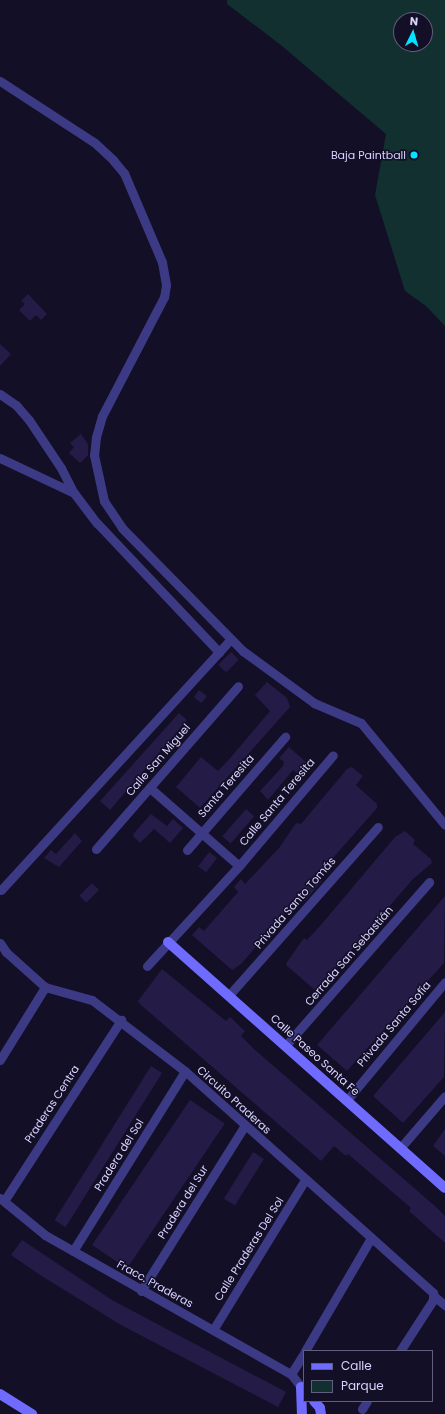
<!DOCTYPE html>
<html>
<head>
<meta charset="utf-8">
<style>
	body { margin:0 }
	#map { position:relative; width:445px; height:1414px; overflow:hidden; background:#130f26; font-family:Poppins,sans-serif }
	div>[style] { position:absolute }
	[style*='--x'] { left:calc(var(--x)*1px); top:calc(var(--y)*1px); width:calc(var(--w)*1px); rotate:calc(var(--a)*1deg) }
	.green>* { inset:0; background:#12302f }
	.building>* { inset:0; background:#241b47; transform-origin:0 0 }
	.street>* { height:9px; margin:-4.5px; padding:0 4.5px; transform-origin:4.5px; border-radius:4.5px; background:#3d3a85 }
	.secondary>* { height:10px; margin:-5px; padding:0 5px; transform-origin:5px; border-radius:5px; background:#6f6bff }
	.dots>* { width:11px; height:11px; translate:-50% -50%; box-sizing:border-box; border:2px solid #130f26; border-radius:50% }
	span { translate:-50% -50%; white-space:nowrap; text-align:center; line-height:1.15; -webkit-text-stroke:3px #130f26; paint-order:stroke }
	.poi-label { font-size:11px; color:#d9d4ff }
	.right { translate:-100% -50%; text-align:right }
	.street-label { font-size:11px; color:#d9d4ff }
	.legend { position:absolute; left:303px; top:1350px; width:130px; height:52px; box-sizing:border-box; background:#130f26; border:1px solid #625e7d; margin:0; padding:5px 7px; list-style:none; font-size:12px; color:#d9d4ff }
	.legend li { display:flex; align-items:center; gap:8px; height:20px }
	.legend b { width:20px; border:1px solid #625e7d }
	.north { position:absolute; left:393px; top:12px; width:40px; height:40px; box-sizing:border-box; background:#130f26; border:1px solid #625e7d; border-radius:50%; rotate:5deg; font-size:11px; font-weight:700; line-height:16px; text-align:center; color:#d9d4ff }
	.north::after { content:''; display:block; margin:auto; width:14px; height:18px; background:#00e5ff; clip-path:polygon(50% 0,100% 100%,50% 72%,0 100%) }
</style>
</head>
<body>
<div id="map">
	<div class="green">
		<i style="clip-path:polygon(evenodd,227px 0,445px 0,445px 326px,426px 306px,405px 291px,375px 195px,386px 134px,282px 46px,227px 4px,227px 0,401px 20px,425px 20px,425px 44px,401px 44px,401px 20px)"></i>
	</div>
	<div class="building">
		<i style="clip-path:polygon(28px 294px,47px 314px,41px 320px,36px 315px,30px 321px,19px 310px,25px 304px,21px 301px)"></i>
		<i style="clip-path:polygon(0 344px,11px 354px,0 366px)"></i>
		<i style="clip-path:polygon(81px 434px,88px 444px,88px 455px,80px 463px,69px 453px,74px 447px,70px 443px)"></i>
		<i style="left:231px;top:652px;width:11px;height:18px;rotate:45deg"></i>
		<i style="clip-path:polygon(267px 682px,287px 698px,290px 707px,200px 808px,176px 787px,201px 757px,218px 771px,232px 756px,270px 711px,255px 695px)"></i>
		<i style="left:199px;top:690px;width:10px;height:9px;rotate:37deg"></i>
		<i style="clip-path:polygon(179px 713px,187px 720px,110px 810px,100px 801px)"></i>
		<i style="clip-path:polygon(289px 747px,307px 763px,298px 774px,293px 770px,268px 800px,260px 791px,283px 766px,284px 762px,279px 758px)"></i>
		<i style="clip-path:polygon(352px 767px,363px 776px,356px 785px,377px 804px,377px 808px,317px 876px,322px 881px,305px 901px,300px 896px,241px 964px,232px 970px,192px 935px,199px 927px,204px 931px,238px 892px,234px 887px,241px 879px,245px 884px,279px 848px,296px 823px,301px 824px,347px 769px)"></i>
		<i style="left:246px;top:809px;width:11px;height:36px;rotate:41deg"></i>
		<i style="clip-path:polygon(151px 814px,167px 826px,173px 819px,183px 828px,170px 843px,154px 829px,140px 843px,133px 836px,134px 833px)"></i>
		<i style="clip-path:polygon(405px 831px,415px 840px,413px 844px,431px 859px,432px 863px,413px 879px,316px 991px,286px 965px,287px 962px,304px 938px,307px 940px,320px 926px,395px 837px)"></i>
		<i style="clip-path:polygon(75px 833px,82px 841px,59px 867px,44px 858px,51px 850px,56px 854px)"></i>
		<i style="left:209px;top:852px;width:10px;height:18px;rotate:37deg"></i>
		<i style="left:92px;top:883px;width:10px;height:18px;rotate:45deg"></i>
		<i style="clip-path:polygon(445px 896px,444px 963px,347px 1071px,317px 1045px)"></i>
		<i style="clip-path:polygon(162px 969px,226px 1021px,230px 1017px,245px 1031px,241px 1036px,254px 1049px,436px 1207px,445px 1216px,445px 1243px,409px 1211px,411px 1208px,348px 1154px,346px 1156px,334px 1146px,321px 1161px,141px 1005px,138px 1001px)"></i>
		<i style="clip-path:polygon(445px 1012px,444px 1077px,403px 1123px,373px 1096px)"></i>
		<i style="left:151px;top:1066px;width:13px;height:182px;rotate:32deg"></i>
		<i style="left:190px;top:1100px;width:42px;height:175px;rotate:34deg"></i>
		<i style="clip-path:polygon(445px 1129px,445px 1156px,433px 1146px)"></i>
		<i style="left:253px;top:1152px;width:13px;height:55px;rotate:32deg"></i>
		<i style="clip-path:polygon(22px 1240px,112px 1300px,286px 1392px,278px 1407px,121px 1325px,40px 1275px,11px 1255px)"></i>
	</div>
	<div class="street">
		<i style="--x:0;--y:81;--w:113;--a:33.1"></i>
		<i style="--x:95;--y:143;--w:25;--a:43"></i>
		<i style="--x:113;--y:160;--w:17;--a:50"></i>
		<i style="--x:124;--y:173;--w:97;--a:66.9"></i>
		<i style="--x:162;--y:262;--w:23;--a:80"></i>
		<i style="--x:166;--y:285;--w:12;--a:99"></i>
		<i style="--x:164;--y:297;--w:134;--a:117.5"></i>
		<i style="--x:102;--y:416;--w:22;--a:106"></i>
		<i style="--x:96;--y:437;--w:18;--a:96"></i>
		<i style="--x:94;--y:455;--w:47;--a:77.7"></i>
		<i style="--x:104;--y:501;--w:32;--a:56"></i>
		<i style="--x:122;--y:528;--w:173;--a:45.5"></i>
		<i style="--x:243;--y:651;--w:88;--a:36.2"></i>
		<i style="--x:314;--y:703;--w:51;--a:23.1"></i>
		<i style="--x:361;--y:723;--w:132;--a:50.5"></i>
		<i style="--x:0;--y:394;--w:19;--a:35"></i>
		<i style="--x:16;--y:405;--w:20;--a:49"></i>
		<i style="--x:29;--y:420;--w:58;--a:56.3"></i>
		<i style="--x:61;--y:468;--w:28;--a:63"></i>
		<i style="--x:74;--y:493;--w:38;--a:53"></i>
		<i style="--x:97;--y:523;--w:178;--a:46.6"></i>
		<i style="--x:0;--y:458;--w:82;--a:25.3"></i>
		<i style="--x:150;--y:788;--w:118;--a:41.2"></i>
		<i style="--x:96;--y:849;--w:216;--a:-48.9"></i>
		<i style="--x:187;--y:850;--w:150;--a:-49.1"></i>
		<i style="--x:1;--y:890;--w:340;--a:-47.5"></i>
		<i style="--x:0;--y:943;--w:11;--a:56"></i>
		<i style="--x:6;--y:952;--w:52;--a:41.9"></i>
		<i style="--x:45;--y:987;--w:49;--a:15.5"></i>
		<i style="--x:92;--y:1000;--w:117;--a:37.4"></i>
		<i style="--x:185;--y:1071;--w:333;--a:41.8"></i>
		<i style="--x:433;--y:1293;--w:7;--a:90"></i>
		<i style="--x:433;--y:1300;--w:61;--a:122.9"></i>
		<i style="--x:147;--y:966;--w:136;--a:-47.4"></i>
		<i style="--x:239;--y:866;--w:145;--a:-49.7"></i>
		<i style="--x:230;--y:994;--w:223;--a:-48.5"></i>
		<i style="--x:286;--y:1045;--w:217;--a:-48.7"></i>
		<i style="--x:0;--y:1060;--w:86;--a:-58.3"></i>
		<i style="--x:347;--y:1100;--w:153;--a:-50.3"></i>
		<i style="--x:401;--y:1147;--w:67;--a:-49.2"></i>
		<i style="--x:0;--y:1198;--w:58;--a:39.4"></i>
		<i style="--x:45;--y:1235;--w:283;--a:29.5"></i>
		<i style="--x:291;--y:1374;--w:16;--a:52"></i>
		<i style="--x:4;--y:1201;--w:216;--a:-57.1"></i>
		<i style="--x:73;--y:1251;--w:212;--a:-58.1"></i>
		<i style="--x:141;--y:1291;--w:196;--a:-57.9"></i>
		<i style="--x:435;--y:1297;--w:13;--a:39"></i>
		<i style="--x:213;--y:1330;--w:176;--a:-58.5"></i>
		<i style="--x:305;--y:1351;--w:131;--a:-59.7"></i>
		<i style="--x:291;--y:1374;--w:25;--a:-58"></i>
		<i style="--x:362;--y:1409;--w:9;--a:-58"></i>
	</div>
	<div class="secondary">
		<i style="--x:168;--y:942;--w:370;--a:41.6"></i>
		<i style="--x:301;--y:1387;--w:27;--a:88"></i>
		<i style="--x:0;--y:1394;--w:38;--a:32"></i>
		<i style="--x:314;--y:1401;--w:9;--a:49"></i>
		<i style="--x:320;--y:1408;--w:6;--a:81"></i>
	</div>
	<div class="dots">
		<i style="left:414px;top:155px;background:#00e5ff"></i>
	</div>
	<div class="poi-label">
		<span class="right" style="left:406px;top:155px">Baja Paintball</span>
	</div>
	<div class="street-label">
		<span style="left:158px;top:760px;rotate:-49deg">Calle San Miguel</span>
		<span style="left:226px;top:786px;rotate:-49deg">Santa Teresita</span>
		<span style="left:277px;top:802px;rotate:-50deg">Calle Santa Teresita</span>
		<span style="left:295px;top:903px;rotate:-49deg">Privada Santo Tomás</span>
		<span style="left:349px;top:956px;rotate:-49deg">Cerrada San Sebastián</span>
		<span style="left:394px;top:1024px;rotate:-50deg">Privada Santa Sofía</span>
		<span style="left:315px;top:1055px;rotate:42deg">Calle Paseo Santa Fe</span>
		<span style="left:234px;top:1100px;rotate:42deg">Circuito Praderas</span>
		<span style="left:52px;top:1104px;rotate:-57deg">Praderas Centra</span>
		<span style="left:119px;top:1155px;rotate:-58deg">Pradera del Sol</span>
		<span style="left:183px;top:1202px;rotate:-58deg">Pradera del Sur</span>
		<span style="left:249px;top:1249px;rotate:-58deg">Calle Praderas Del Sol</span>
		<span style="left:155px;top:1284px;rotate:29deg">Fracc. Praderas</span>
	</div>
	<ul class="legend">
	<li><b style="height:5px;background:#6f6bff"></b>Calle</li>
	<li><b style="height:11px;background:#12302f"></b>Parque</li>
	</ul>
	<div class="north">N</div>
</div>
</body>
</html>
